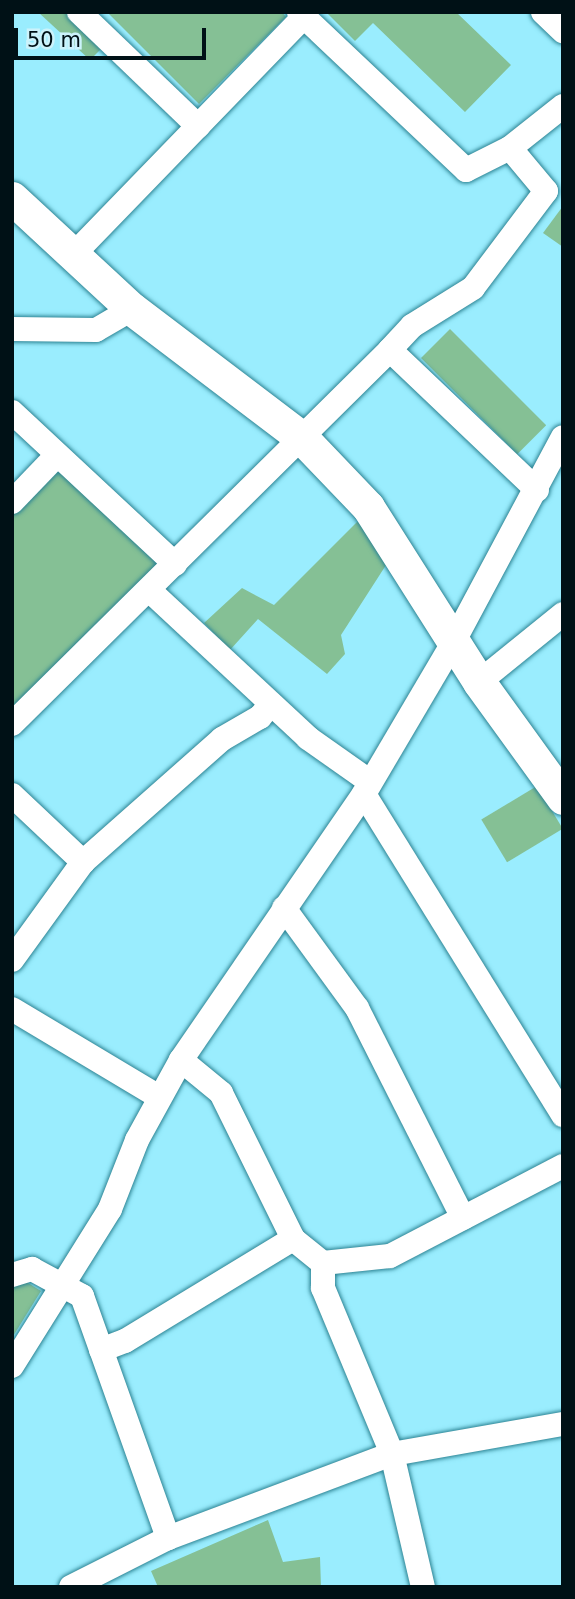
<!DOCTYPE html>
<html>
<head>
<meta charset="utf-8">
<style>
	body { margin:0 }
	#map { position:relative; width:575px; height:1599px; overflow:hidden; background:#9aedfe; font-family:"DejaVu Sans",sans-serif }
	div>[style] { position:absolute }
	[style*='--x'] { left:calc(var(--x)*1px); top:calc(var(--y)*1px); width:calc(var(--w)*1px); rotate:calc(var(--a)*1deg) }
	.green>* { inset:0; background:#85c095; transform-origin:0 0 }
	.roads { filter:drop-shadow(0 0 2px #2c8393) drop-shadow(0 0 2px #2c8393) }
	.street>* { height:24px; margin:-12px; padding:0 12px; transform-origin:12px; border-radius:12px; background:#fff }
	.secondary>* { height:33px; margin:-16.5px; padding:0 16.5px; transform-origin:16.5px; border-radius:16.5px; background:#fff }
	span { translate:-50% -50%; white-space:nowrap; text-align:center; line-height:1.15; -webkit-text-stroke:5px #ccf3fb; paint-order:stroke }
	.frame { position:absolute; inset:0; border:14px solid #001116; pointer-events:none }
	.scale { position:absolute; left:14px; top:28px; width:192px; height:32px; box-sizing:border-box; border:4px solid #001116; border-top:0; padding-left:9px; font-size:21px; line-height:24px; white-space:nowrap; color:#001116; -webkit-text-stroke:5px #ccf3fb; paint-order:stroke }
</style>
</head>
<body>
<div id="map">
	<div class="green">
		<i style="clip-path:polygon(38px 12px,65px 12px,103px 47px,90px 60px)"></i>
		<i style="clip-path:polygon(107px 12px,282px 12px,286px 17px,199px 104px)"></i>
		<i style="clip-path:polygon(326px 12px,456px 12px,511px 65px,465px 112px,373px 23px,355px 41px)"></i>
		<i style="clip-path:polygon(563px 206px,563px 247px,543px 233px)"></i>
		<i style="left:450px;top:329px;width:136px;height:41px;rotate:45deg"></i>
		<i style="clip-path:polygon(57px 468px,162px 563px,12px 710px,12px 515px)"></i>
		<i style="clip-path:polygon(361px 518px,388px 562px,341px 635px,345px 654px,327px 674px,258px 619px,230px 650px,204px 623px,242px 588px,274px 605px)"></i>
		<i style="left:537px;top:786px;width:50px;height:65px;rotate:59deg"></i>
		<i style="clip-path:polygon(20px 1278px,41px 1291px,12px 1338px,12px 1280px)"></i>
		<i style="clip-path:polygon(268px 1520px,283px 1562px,320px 1557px,321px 1587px,158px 1587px,151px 1571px)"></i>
	</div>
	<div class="roads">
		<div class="street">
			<i style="--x:79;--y:12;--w:165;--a:43.8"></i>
			<i style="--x:299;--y:12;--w:230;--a:43.4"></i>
			<i style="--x:466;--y:170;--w:49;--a:-26.6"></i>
			<i style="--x:510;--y:148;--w:68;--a:-38.4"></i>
			<i style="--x:543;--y:12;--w:28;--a:44"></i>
			<i style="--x:510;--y:148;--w:56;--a:50.1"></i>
			<i style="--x:546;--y:191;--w:121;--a:127"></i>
			<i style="--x:473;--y:288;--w:72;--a:148.1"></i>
			<i style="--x:412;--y:326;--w:33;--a:133"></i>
			<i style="--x:390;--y:350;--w:203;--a:43.6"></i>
			<i style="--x:73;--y:255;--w:332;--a:-45.9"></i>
			<i style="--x:12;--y:329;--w:84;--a:0.7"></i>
			<i style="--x:96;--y:330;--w:42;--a:-30.3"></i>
			<i style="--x:12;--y:412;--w:223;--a:43"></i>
			<i style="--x:12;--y:502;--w:65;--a:-46.2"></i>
			<i style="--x:149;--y:590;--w:217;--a:42.9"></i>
			<i style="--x:308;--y:738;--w:75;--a:35.2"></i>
			<i style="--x:479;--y:682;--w:108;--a:-39"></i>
			<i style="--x:12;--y:724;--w:532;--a:-44.7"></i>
			<i style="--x:364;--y:794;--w:378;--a:58.2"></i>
			<i style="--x:12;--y:795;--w:98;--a:43.3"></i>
			<i style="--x:284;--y:908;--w:124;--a:53.9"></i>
			<i style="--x:357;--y:1008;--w:235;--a:63.2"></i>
			<i style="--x:12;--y:960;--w:121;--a:-54.1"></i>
			<i style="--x:83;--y:862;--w:186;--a:-41.5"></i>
			<i style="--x:222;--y:739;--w:44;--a:-30.1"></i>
			<i style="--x:260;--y:717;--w:17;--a:-50"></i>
			<i style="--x:12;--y:1009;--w:171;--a:30.9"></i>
			<i style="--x:181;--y:1060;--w:52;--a:39.5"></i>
			<i style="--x:221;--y:1093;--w:163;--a:63.7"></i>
			<i style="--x:293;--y:1239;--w:38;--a:39"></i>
			<i style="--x:323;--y:1263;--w:67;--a:-6"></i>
			<i style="--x:390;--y:1256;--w:195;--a:-27.5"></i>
			<i style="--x:323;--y:1263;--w:25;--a:90"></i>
			<i style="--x:323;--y:1288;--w:180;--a:67.4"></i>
			<i style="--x:392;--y:1454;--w:137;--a:76.9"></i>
			<i style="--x:12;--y:1275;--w:21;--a:-17"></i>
			<i style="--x:32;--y:1269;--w:57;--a:28.4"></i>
			<i style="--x:82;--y:1296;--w:257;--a:70.4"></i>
			<i style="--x:101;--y:1350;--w:26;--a:-21"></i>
			<i style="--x:125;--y:1341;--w:197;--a:-31.3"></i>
			<i style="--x:12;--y:1366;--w:185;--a:-58"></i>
			<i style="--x:110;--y:1209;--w:74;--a:-68.6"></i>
			<i style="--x:137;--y:1140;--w:91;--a:-61.2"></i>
			<i style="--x:181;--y:1060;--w:323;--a:-55.5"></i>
			<i style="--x:364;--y:794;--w:178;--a:-59.5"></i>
			<i style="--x:454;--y:641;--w:231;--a:-61.9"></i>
			<i style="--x:71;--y:1587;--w:109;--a:-26.8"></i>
			<i style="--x:168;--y:1538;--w:239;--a:-20.6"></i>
			<i style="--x:392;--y:1454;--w:174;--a:-10"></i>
		</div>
		<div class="secondary">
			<i style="--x:12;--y:198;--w:163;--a:42.8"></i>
			<i style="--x:132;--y:309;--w:215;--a:37.2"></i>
			<i style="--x:303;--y:439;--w:94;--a:46.3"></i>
			<i style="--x:368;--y:507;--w:207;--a:57.6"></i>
			<i style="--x:479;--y:682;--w:143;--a:54.1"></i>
		</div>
	</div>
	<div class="frame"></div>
	<div class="scale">50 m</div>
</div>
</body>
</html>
